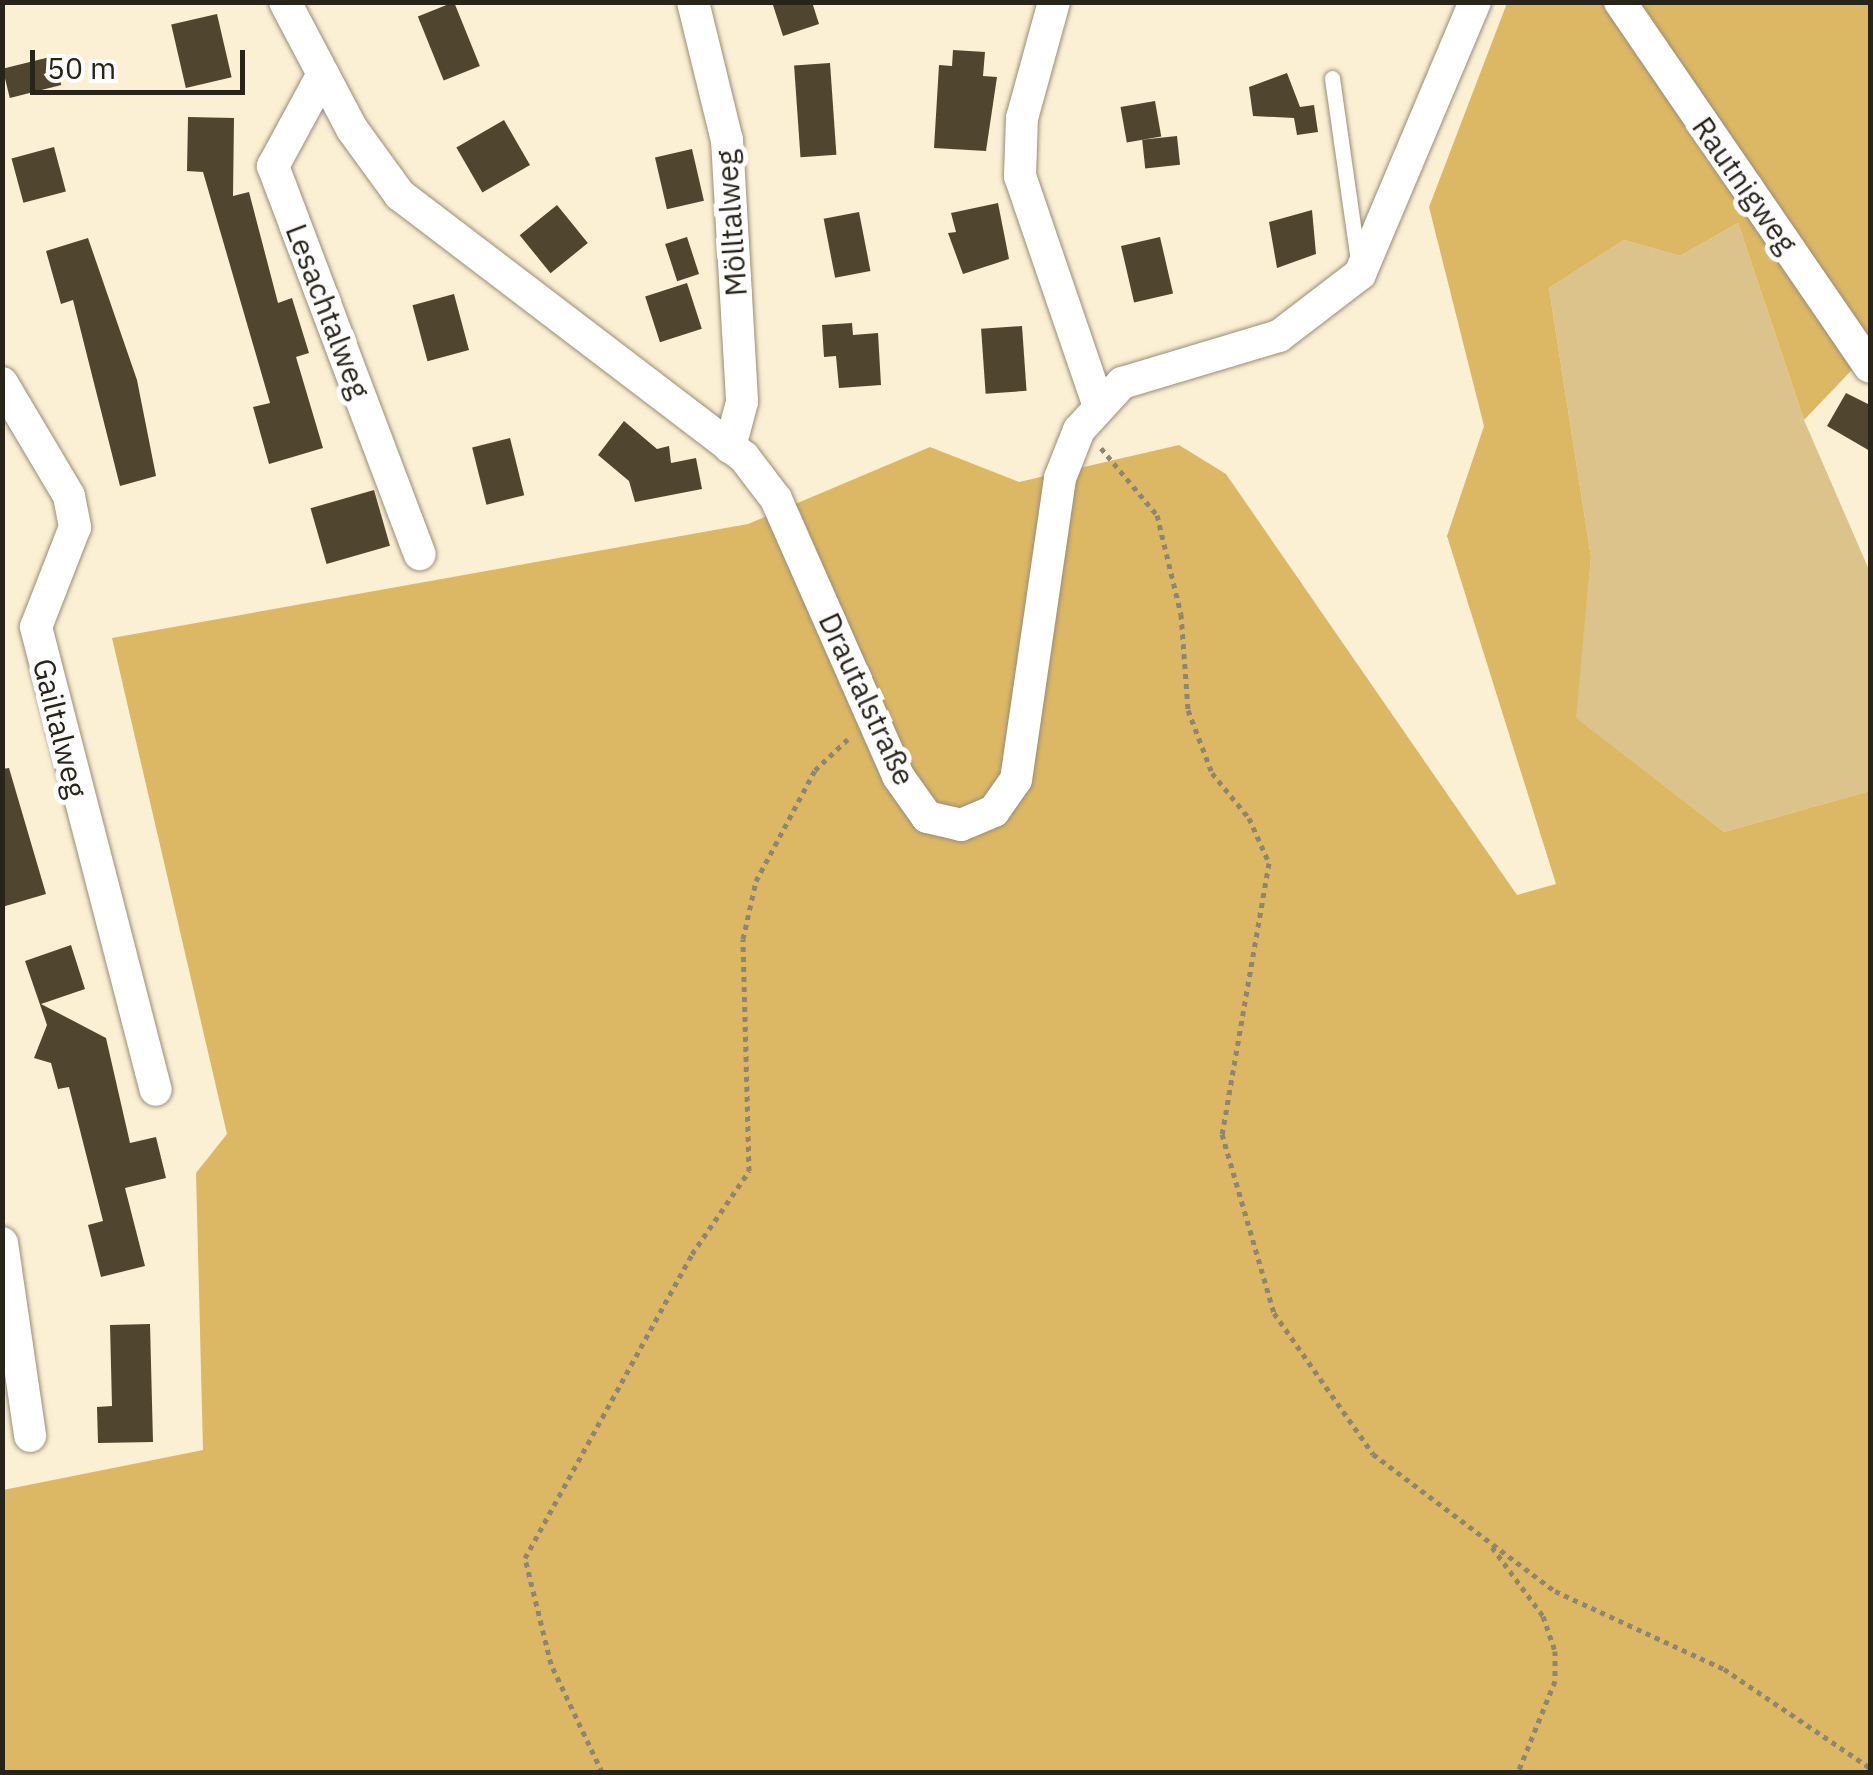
<!DOCTYPE html>
<html>
<head>
<meta charset="utf-8">
<style>
	body { margin:0 }
	#map { position:relative; width:1873px; height:1775px; overflow:hidden; background:#fbefd4; font-family:"IBM Plex Sans",sans-serif }
	div>[style] { position:absolute }
	[style*='--x'] { left:calc(var(--x)*1px); top:calc(var(--y)*1px); width:calc(var(--w)*1px); rotate:calc(var(--a)*1deg) }
	.green>* { inset:0; background:#dcc38b }
	.forest>* { inset:0; background:#ddb864 }
	.building>* { inset:0; background:#504630; transform-origin:0 0 }
	.path>* { height:5px; margin-top:-2.5px; transform-origin:0; background:repeating-linear-gradient(90deg,#8e8573 0 5px,transparent 0 10px) }
	.roads { filter:drop-shadow(0 0 2px #998e76) drop-shadow(0 0 2px #998e76) }
	.service>* { height:15px; margin:-7.5px; padding:0 7.5px; transform-origin:7.5px; border-radius:7.5px; background:#fff }
	.minor>* { height:32px; margin:-16px; padding:0 16px; transform-origin:16px; border-radius:16px; background:#fff }
	span { translate:-50% -50%; white-space:nowrap; text-align:center; line-height:1.15; -webkit-text-stroke:10px #fff; paint-order:stroke }
	.street-label { font-size:30px; color:#29241a }
	.frame { position:absolute; inset:0; border:5px solid #29241a; pointer-events:none }
	.scale { position:absolute; left:30px; top:50px; width:215px; height:45px; box-sizing:border-box; border:5px solid #29241a; border-top:0; padding-left:12px; font-size:30px; line-height:35px; white-space:nowrap; color:#29241a; -webkit-text-stroke:8px #fff; paint-order:stroke }
</style>
</head>
<body>
<div id="map">
	<div class="green">
		<i style="clip-path:polygon(1738px 223px,1804px 420px,1870px 572px,1870px 791px,1724px 832px,1575px 718px,1591px 557px,1549px 288px,1624px 240px,1680px 256px)"></i>
	</div>
	<div class="forest">
		<i style="clip-path:polygon(1507px 3px,1870px 3px,1870px 351px,1804px 420px,1738px 223px,1680px 256px,1624px 240px,1549px 288px,1591px 557px,1576px 718px,1724px 832px,1870px 791px,1870px 1772px,3px 1772px,3px 1490px,203px 1450px,196px 1173px,227px 1134px,112px 638px,748px 524px,930px 447px,1019px 482px,1179px 445px,1226px 474px,1517px 895px,1556px 884px,1447px 536px,1484px 426px,1429px 207px)"></i>
	</div>
	<div class="building">
		<i style="left:454px;top:2px;width:69px;height:39px;rotate:68deg"></i>
		<i style="clip-path:polygon(772px 2px,812px 2px,819px 24px,783px 36px)"></i>
		<i style="left:217px;top:14px;width:65px;height:47px;rotate:77deg"></i>
		<i style="clip-path:polygon(953px 50px,985px 52px,983px 76px,997px 77px,986px 151px,934px 148px,939px 65px,952px 66px)"></i>
		<i style="left:54px;top:56px;width:30px;height:53px;rotate:76deg"></i>
		<i style="left:830px;top:63px;width:92px;height:36px;rotate:86deg"></i>
		<i style="clip-path:polygon(1287px 73px,1300px 107px,1314px 105px,1318px 132px,1297px 135px,1294px 118px,1253px 116px,1249px 87px)"></i>
		<i style="left:1155px;top:101px;width:36px;height:35px;rotate:80deg"></i>
		<i style="clip-path:polygon(188px 117px,234px 118px,233px 196px,249px 192px,278px 303px,292px 298px,309px 353px,296px 357px,323px 448px,269px 464px,253px 407px,270px 403px,203px 172px,187px 171px)"></i>
		<i style="left:504px;top:120px;width:52px;height:55px;rotate:60deg"></i>
		<i style="left:1177px;top:136px;width:29px;height:35px;rotate:84deg"></i>
		<i style="left:54px;top:147px;width:46px;height:44px;rotate:75deg"></i>
		<i style="left:692px;top:149px;width:53px;height:38px;rotate:77deg"></i>
		<i style="clip-path:polygon(998px 203px,1009px 259px,963px 274px,948px 233px,956px 232px,951px 213px)"></i>
		<i style="left:557px;top:205px;width:49px;height:48px;rotate:51deg"></i>
		<i style="clip-path:polygon(1312px 210px,1316px 254px,1277px 268px,1269px 222px)"></i>
		<i style="left:859px;top:212px;width:60px;height:36px;rotate:79deg"></i>
		<i style="left:687px;top:237px;width:39px;height:23px;rotate:72deg"></i>
		<i style="left:1160px;top:237px;width:58px;height:40px;rotate:77deg"></i>
		<i style="clip-path:polygon(88px 238px,137px 380px,156px 476px,120px 486px,73px 300px,61px 304px,46px 251px)"></i>
		<i style="left:687px;top:283px;width:48px;height:44px;rotate:72deg"></i>
		<i style="left:454px;top:294px;width:58px;height:43px;rotate:75deg"></i>
		<i style="clip-path:polygon(852px 323px,853px 335px,878px 333px,881px 385px,839px 388px,836px 356px,824px 357px,822px 325px)"></i>
		<i style="left:1022px;top:326px;width:65px;height:41px;rotate:86deg"></i>
		<i style="clip-path:polygon(1846px 393px,1870px 405px,1870px 451px,1827px 426px)"></i>
		<i style="clip-path:polygon(624px 421px,657px 449px,669px 446px,671px 463px,696px 458px,702px 489px,635px 502px,629px 481px,598px 455px)"></i>
		<i style="left:510px;top:438px;width:59px;height:39px;rotate:76deg"></i>
		<i style="left:374px;top:490px;width:58px;height:66px;rotate:74deg"></i>
		<i style="clip-path:polygon(9px 768px,46px 894px,2px 907px,2px 769px)"></i>
		<i style="clip-path:polygon(71px 945px,85px 989px,41px 1004px,106px 1038px,130px 1143px,156px 1137px,166px 1178px,125px 1188px,145px 1266px,101px 1277px,88px 1225px,103px 1221px,69px 1087px,58px 1089px,51px 1063px,34px 1058px,47px 1025px,25px 961px)"></i>
		<i style="clip-path:polygon(150px 1324px,153px 1442px,98px 1443px,97px 1407px,112px 1406px,110px 1325px)"></i>
	</div>
	<div class="path">
		<i style="--x:1101;--y:448;--w:87;--a:50.1"></i>
		<i style="--x:1157;--y:515;--w:102;--a:76.4"></i>
		<i style="--x:1181;--y:614;--w:96;--a:85.8"></i>
		<i style="--x:1188;--y:710;--w:67;--a:69.1"></i>
		<i style="--x:1212;--y:773;--w:58;--a:50.6"></i>
		<i style="--x:1249;--y:818;--w:49;--a:66"></i>
		<i style="--x:1269;--y:863;--w:275;--a:99.8"></i>
		<i style="--x:1222;--y:1134;--w:186;--a:73.8"></i>
		<i style="--x:1274;--y:1313;--w:172;--a:54.9"></i>
		<i style="--x:1373;--y:1454;--w:228;--a:37"></i>
		<i style="--x:1555;--y:1591;--w:186;--a:24.8"></i>
		<i style="--x:1724;--y:1669;--w:176;--a:34.1"></i>
		<i style="--x:1492;--y:1547;--w:86;--a:53.5"></i>
		<i style="--x:1543;--y:1616;--w:37;--a:71"></i>
		<i style="--x:1555;--y:1651;--w:30;--a:90"></i>
		<i style="--x:1555;--y:1681;--w:98;--a:112.1"></i>
		<i style="--x:602;--y:1772;--w:119;--a:-115.3"></i>
		<i style="--x:551;--y:1664;--w:109;--a:-103.8"></i>
		<i style="--x:525;--y:1558;--w:347;--a:-61.2"></i>
		<i style="--x:692;--y:1254;--w:101;--a:-55.5"></i>
		<i style="--x:749;--y:1171;--w:232;--a:-91.5"></i>
		<i style="--x:743;--y:939;--w:59;--a:-77.4"></i>
		<i style="--x:756;--y:881;--w:126;--a:-62"></i>
		<i style="--x:815;--y:770;--w:45;--a:-43.2"></i>
	</div>
	<div class="roads">
		<div class="service">
			<i style="--x:1332;--y:78;--w:184;--a:81.9"></i>
		</div>
		<div class="minor">
			<i style="--x:285;--y:2;--w:144;--a:62.2"></i>
			<i style="--x:352;--y:129;--w:82;--a:54"></i>
			<i style="--x:400;--y:195;--w:432;--a:37.3"></i>
			<i style="--x:744;--y:457;--w:53;--a:52.7"></i>
			<i style="--x:776;--y:499;--w:303;--a:66.2"></i>
			<i style="--x:898;--y:776;--w:50;--a:54.7"></i>
			<i style="--x:927;--y:817;--w:35;--a:13"></i>
			<i style="--x:961;--y:825;--w:36;--a:-23"></i>
			<i style="--x:994;--y:811;--w:38;--a:-55"></i>
			<i style="--x:1016;--y:780;--w:305;--a:-81.7"></i>
			<i style="--x:1060;--y:478;--w:52;--a:-68.4"></i>
			<i style="--x:1079;--y:430;--w:64;--a:-47.5"></i>
			<i style="--x:1122;--y:383;--w:164;--a:-16.7"></i>
			<i style="--x:1279;--y:336;--w:102;--a:-37.4"></i>
			<i style="--x:1360;--y:274;--w:295;--a:-67.1"></i>
			<i style="--x:693;--y:2;--w:142;--a:76.2"></i>
			<i style="--x:727;--y:140;--w:262;--a:86.7"></i>
			<i style="--x:742;--y:402;--w:47;--a:104.9"></i>
			<i style="--x:1054;--y:2;--w:120;--a:105.4"></i>
			<i style="--x:1022;--y:118;--w:58;--a:92"></i>
			<i style="--x:1020;--y:176;--w:238;--a:71.1"></i>
			<i style="--x:1620;--y:2;--w:442;--a:55.6"></i>
			<i style="--x:323;--y:74;--w:105;--a:118.5"></i>
			<i style="--x:273;--y:166;--w:415;--a:69.3"></i>
			<i style="--x:2;--y:383;--w:131;--a:59.3"></i>
			<i style="--x:69;--y:496;--w:32;--a:79"></i>
			<i style="--x:75;--y:527;--w:107;--a:111.3"></i>
			<i style="--x:36;--y:627;--w:478;--a:75.5"></i>
			<i style="--x:2;--y:1243;--w:195;--a:81.7"></i>
		</div>
	</div>
	<div class="street-label">
		<span style="left:1745px;top:185px;rotate:55deg">Rautnigweg</span>
		<span style="left:731px;top:223px;rotate:-94deg">Mölltalweg</span>
		<span style="left:328px;top:311px;rotate:69deg">Lesachtalweg</span>
		<span style="left:867px;top:699px;rotate:65deg">Drautalstraße</span>
		<span style="left:60px;top:728px;rotate:76deg">Gailtalweg</span>
	</div>
	<div class="frame"></div>
	<div class="scale">50 m</div>
</div>
</body>
</html>
